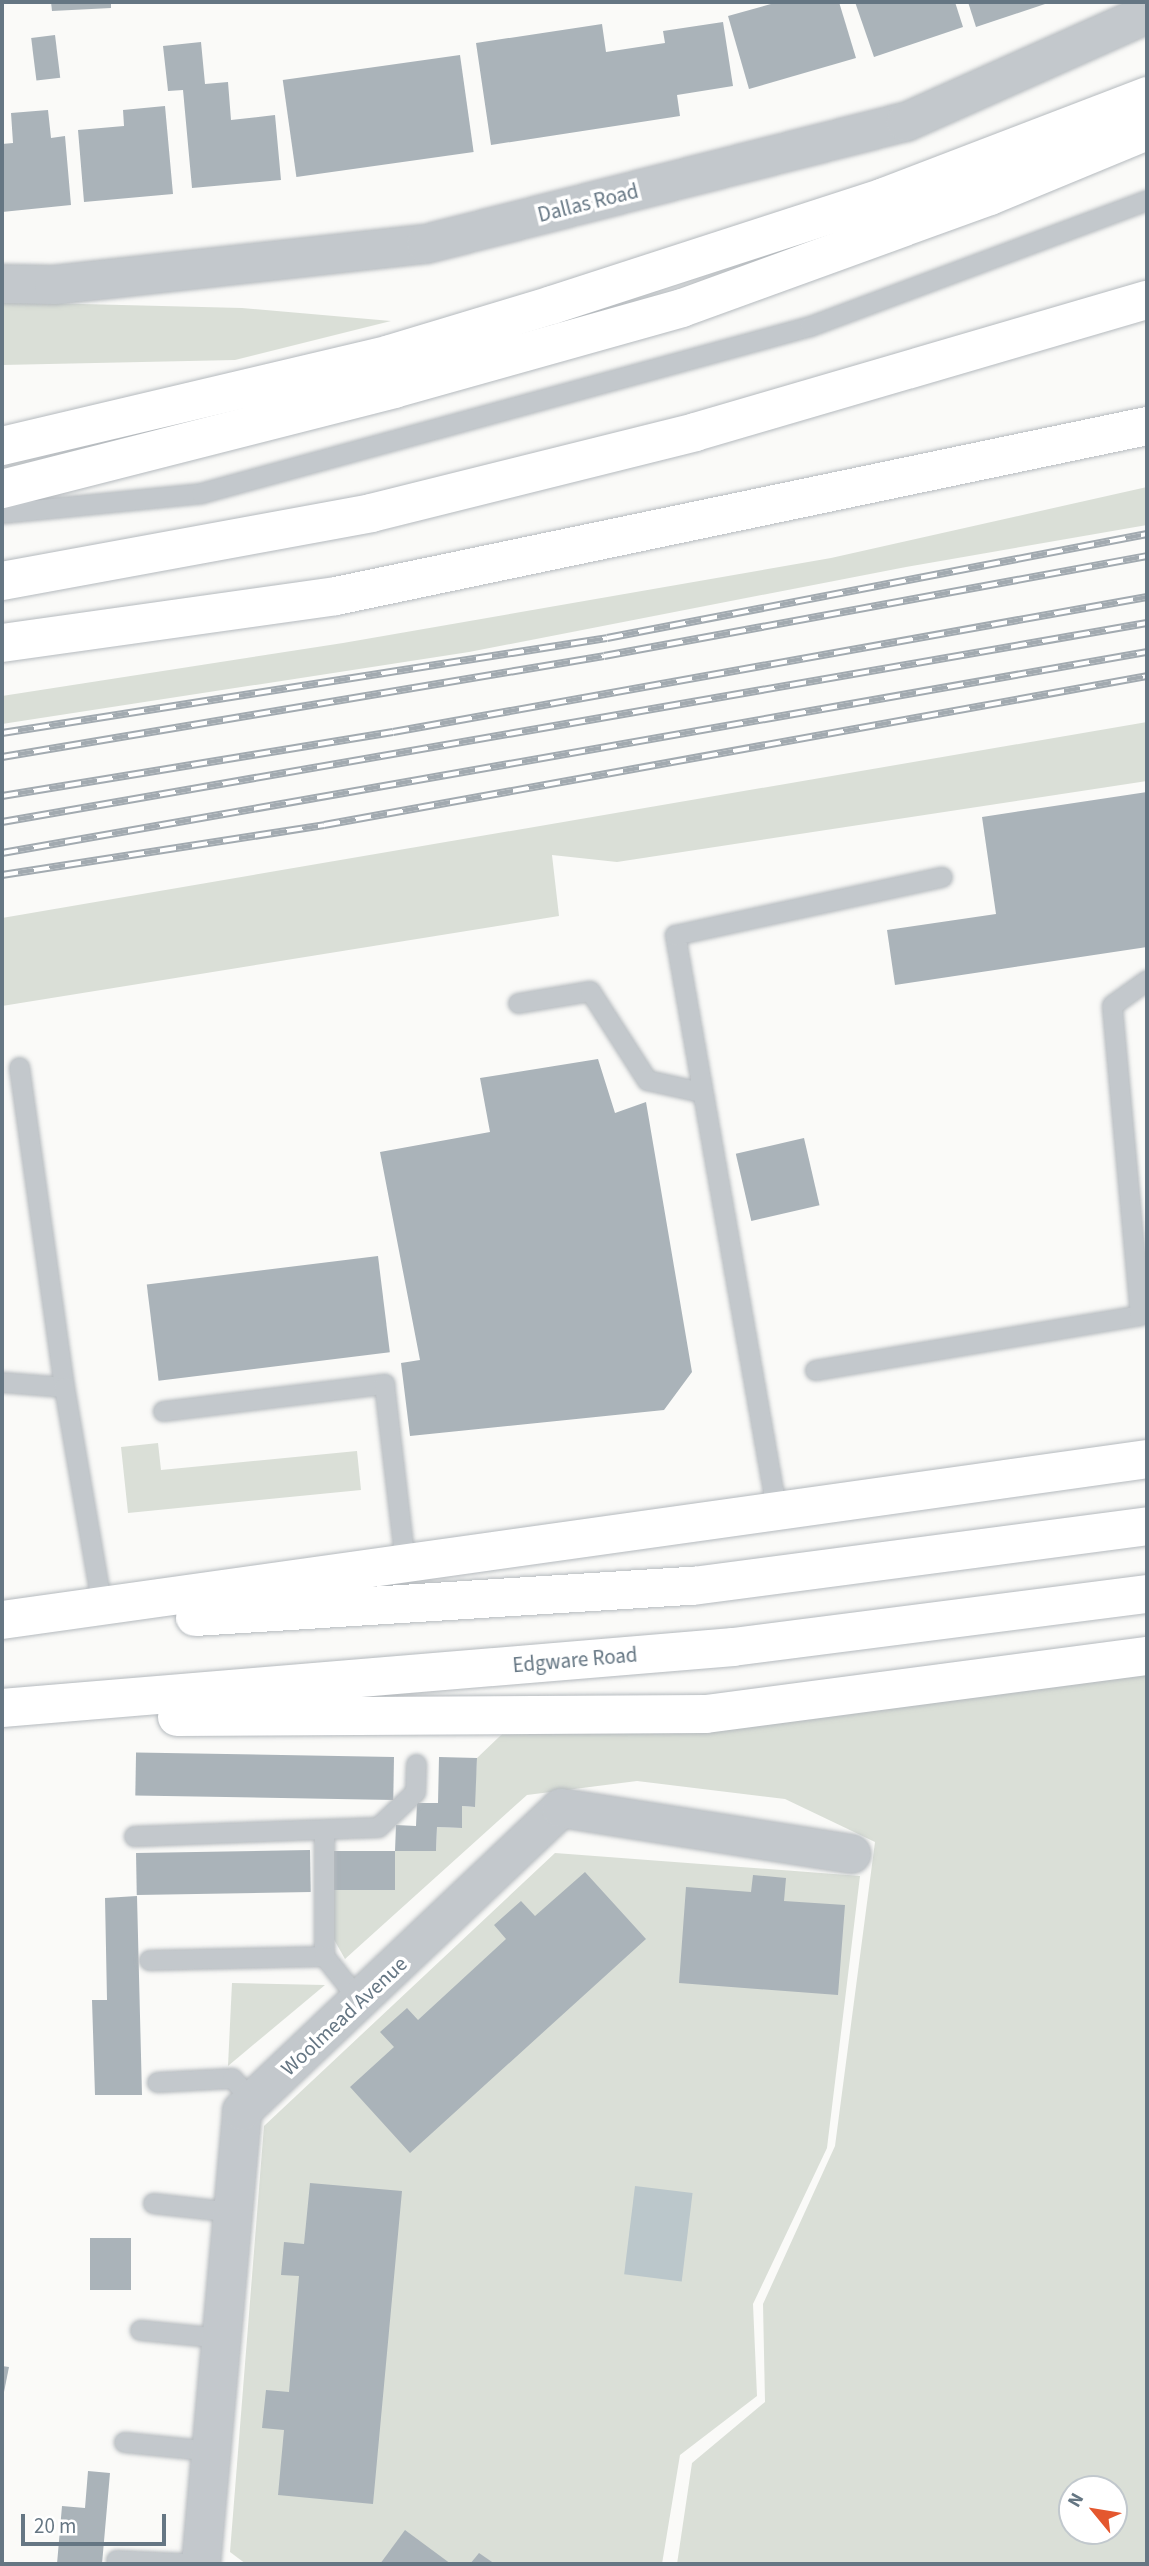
<!DOCTYPE html>
<html>
<head>
<meta charset="utf-8">
<style>
	body { margin:0 }
	#map { position:relative; width:1149px; height:2566px; overflow:hidden; background:#fafaf8; font-family:"Source Sans 3",sans-serif }
	div>[style] { position:absolute }
	[style*='--x'] { left:calc(var(--x)*1px); top:calc(var(--y)*1px); width:calc(var(--w)*1px); rotate:calc(var(--a)*1deg) }
	.green>* { inset:0; background:#dadfd7 }
	.water>* { inset:0; background:#bbc7cb; transform-origin:0 0 }
	.building>* { inset:0; background:#aab3b9; transform-origin:0 0 }
	.roads { filter:drop-shadow(0 0 2px #b5babe) drop-shadow(0 0 2px #b5babe) }
	.lane>* { height:19px; margin:-9.5px; padding:0 9.5px; transform-origin:9.5px; border-radius:9.5px; background:#c3c8cc }
	.street>* { height:38px; margin:-19px; padding:0 19px; transform-origin:19px; border-radius:19px; background:#c3c8cc }
	.primary>* { height:38px; margin:-19px; padding:0 19px; transform-origin:19px; border-radius:19px; background:#fff }
	.highway>* { height:38px; margin:-19px; padding:0 19px; transform-origin:19px; border-radius:19px; background:#fff }
	.rail>* { height:8px; margin-top:-4px; transform-origin:0; background:repeating-linear-gradient(90deg,#fff 0 16px,#a2aab0 0 32px); box-sizing:border-box; border-block:2px solid #a2aab0 }
	span { translate:-50% -50%; white-space:nowrap; text-align:center; line-height:1.15; -webkit-text-stroke:7px #fff; paint-order:stroke }
	.street-label { font-size:21px; color:#657683 }
	.frame { position:absolute; inset:0; border:4px solid #657683; pointer-events:none }
	.north { position:absolute; left:1058px; top:2475px; width:70px; height:70px; box-sizing:border-box; background:#fff; border:2px solid #c1c8cd; border-radius:50%; rotate:300deg; font-size:19px; font-weight:700; line-height:28px; text-align:center; color:#657683 }
	.north::after { content:''; display:block; margin:auto; width:24px; height:32px; background:#e4572e; clip-path:polygon(50% 0,100% 100%,50% 72%,0 100%) }
	.scale { position:absolute; left:21px; top:2514px; width:145px; height:32px; box-sizing:border-box; border:4px solid #657683; border-top:0; padding-left:9px; font-size:21px; line-height:24px; white-space:nowrap; color:#657683; -webkit-text-stroke:5px #fff; paint-order:stroke }
</style>
</head>
<body>
<div id="map">
	<div class="green">
		<i style="clip-path:polygon(2px 302px,242px 308px,391px 321px,235px 360px,2px 365px)"></i>
		<i style="clip-path:polygon(1147px 487px,1147px 525px,906px 567px,469px 652px,2px 724px,2px 696px,343px 643px,831px 558px)"></i>
		<i style="clip-path:polygon(1147px 722px,1147px 781px,617px 862px,552px 855px,559px 916px,2px 1006px,2px 918px)"></i>
		<i style="clip-path:polygon(158px 1443px,161px 1470px,357px 1451px,361px 1490px,128px 1513px,121px 1447px)"></i>
		<i style="clip-path:polygon(evenodd,1147px 1659px,1147px 2564px,677px 2564px,692px 2463px,765px 2402px,763px 2304px,835px 2146px,875px 1842px,785px 1799px,637px 1781px,527px 1795px,345px 1959px,332px 1936px,334px 1890px,395px 1890px,395px 1851px,436px 1851px,437px 1827px,462px 1828px,462px 1806px,474px 1807px,477px 1758px,522px 1715px,1147px 1659px,1072px 2489px,1114px 2489px,1114px 2531px,1072px 2531px,1072px 2489px)"></i>
		<i style="clip-path:polygon(555px 1853px,860px 1876px,827px 2148px,753px 2304px,757px 2396px,680px 2455px,662px 2564px,246px 2564px,230px 2552px,264px 2126px)"></i>
		<i style="clip-path:polygon(232px 1983px,325px 1985px,228px 2066px)"></i>
	</div>
	<div class="water">
		<i style="left:635px;top:2186px;width:58px;height:89px;rotate:7deg"></i>
	</div>
	<div class="building">
		<i style="clip-path:polygon(51px 2px,111px 2px,111px 8px,52px 11px)"></i>
		<i style="clip-path:polygon(778px 2px,839px 2px,856px 58px,749px 89px,728px 16px)"></i>
		<i style="clip-path:polygon(855px 2px,955px 2px,963px 27px,874px 57px)"></i>
		<i style="clip-path:polygon(968px 2px,1051px 2px,976px 27px)"></i>
		<i style="clip-path:polygon(723px 22px,733px 86px,677px 95px,680px 116px,491px 145px,476px 43px,602px 24px,606px 52px,665px 43px,663px 31px)"></i>
		<i style="left:55px;top:35px;width:43px;height:24px;rotate:83deg"></i>
		<i style="clip-path:polygon(201px 42px,205px 84px,228px 82px,231px 120px,275px 115px,281px 180px,192px 188px,183px 90px,168px 91px,163px 46px)"></i>
		<i style="left:460px;top:55px;width:98px;height:179px;rotate:82deg"></i>
		<i style="clip-path:polygon(165px 106px,173px 194px,84px 202px,78px 130px,124px 126px,123px 110px)"></i>
		<i style="clip-path:polygon(48px 110px,51px 138px,65px 136px,71px 205px,2px 212px,2px 144px,13px 143px,11px 113px)"></i>
		<i style="clip-path:polygon(1147px 792px,1147px 947px,895px 985px,887px 930px,996px 914px,982px 817px)"></i>
		<i style="clip-path:polygon(598px 1059px,615px 1113px,646px 1102px,692px 1372px,664px 1410px,410px 1436px,401px 1363px,420px 1360px,380px 1152px,490px 1132px,480px 1078px)"></i>
		<i style="left:804px;top:1138px;width:69px;height:70px;rotate:77deg"></i>
		<i style="left:378px;top:1256px;width:97px;height:233px;rotate:83deg"></i>
		<i style="left:394px;top:1757px;width:43px;height:258px;rotate:91deg"></i>
		<i style="clip-path:polygon(439px 1757px,477px 1758px,475px 1807px,462px 1806px,462px 1828px,437px 1827px,436px 1851px,395px 1851px,395px 1890px,334px 1890px,333px 1851px,395px 1851px,396px 1825px,416px 1826px,417px 1803px,438px 1803px)"></i>
		<i style="left:310px;top:1850px;width:42px;height:174px;rotate:89deg"></i>
		<i style="clip-path:polygon(585px 1872px,646px 1939px,410px 2153px,350px 2087px,394px 2047px,380px 2032px,407px 2008px,418px 2020px,506px 1939px,494px 1925px,521px 1901px,535px 1916px)"></i>
		<i style="clip-path:polygon(753px 1875px,786px 1878px,784px 1901px,845px 1905px,838px 1995px,679px 1983px,686px 1887px,751px 1892px)"></i>
		<i style="clip-path:polygon(137px 1896px,142px 2095px,95px 2095px,92px 2000px,107px 2000px,105px 1898px)"></i>
		<i style="clip-path:polygon(310px 2183px,402px 2191px,373px 2504px,278px 2495px,284px 2430px,262px 2428px,266px 2390px,289px 2392px,299px 2276px,281px 2275px,284px 2242px,304px 2244px)"></i>
		<i style="left:90px;top:2238px;width:41px;height:52px"></i>
		<i style="clip-path:polygon(2px 2366px,9px 2367px,3px 2397px,2px 2396px)"></i>
		<i style="clip-path:polygon(88px 2471px,110px 2473px,102px 2564px,57px 2564px,62px 2506px,85px 2508px)"></i>
		<i style="clip-path:polygon(405px 2530px,451px 2564px,380px 2564px)"></i>
		<i style="clip-path:polygon(479px 2553px,495px 2564px,470px 2564px)"></i>
	</div>
	<div class="roads">
		<div class="lane">
			<i style="--x:2;--y:513;--w:200;--a:-5.7"></i>
			<i style="--x:201;--y:493;--w:631;--a:-15.33"></i>
			<i style="--x:810;--y:326;--w:360;--a:-20.5"></i>
			<i style="--x:518;--y:1003;--w:73;--a:-9.5"></i>
			<i style="--x:590;--y:991;--w:106;--a:57.4"></i>
			<i style="--x:647;--y:1080;--w:55;--a:12.5"></i>
			<i style="--x:815;--y:1370;--w:330;--a:-9.6"></i>
			<i style="--x:1140;--y:1315;--w:311;--a:-95.2"></i>
			<i style="--x:1112;--y:1005;--w:43;--a:-35.5"></i>
			<i style="--x:2;--y:1382;--w:62;--a:4.6"></i>
			<i style="--x:64;--y:1387;--w:323;--a:-98"></i>
			<i style="--x:64;--y:1387;--w:222;--a:80.2"></i>
			<i style="--x:163;--y:1411;--w:223;--a:-7"></i>
			<i style="--x:384;--y:1384;--w:181;--a:83.3"></i>
			<i style="--x:777;--y:1513;--w:587;--a:-100.01"></i>
			<i style="--x:675;--y:935;--w:273;--a:-12.3"></i>
			<i style="--x:134;--y:1836;--w:244;--a:-2.1"></i>
			<i style="--x:378;--y:1827;--w:51;--a:-43.4"></i>
			<i style="--x:415;--y:1792;--w:28;--a:-88"></i>
			<i style="--x:324;--y:1956;--w:126;--a:-90"></i>
			<i style="--x:149;--y:1960;--w:175;--a:-1.3"></i>
			<i style="--x:324;--y:1956;--w:56;--a:51.5"></i>
			<i style="--x:157;--y:2082;--w:75;--a:-3.1"></i>
			<i style="--x:232;--y:2078;--w:31;--a:48"></i>
			<i style="--x:153;--y:2203;--w:81;--a:6.4"></i>
			<i style="--x:140;--y:2330;--w:81;--a:5.6"></i>
			<i style="--x:124;--y:2442;--w:87;--a:5.9"></i>
			<i style="--x:116;--y:2560;--w:88;--a:2.6"></i>
		</div>
		<div class="street">
			<i style="--x:2;--y:284;--w:52;--a:1.1"></i>
			<i style="--x:54;--y:285;--w:374;--a:-6.3"></i>
			<i style="--x:426;--y:244;--w:495;--a:-14.3"></i>
			<i style="--x:906;--y:122;--w:264;--a:-24.1"></i>
			<i style="--x:201;--y:2564;--w:455;--a:-84.8"></i>
			<i style="--x:242;--y:2111;--w:440;--a:-43.5"></i>
			<i style="--x:561;--y:1808;--w:294;--a:9"></i>
		</div>
		<div class="primary">
			<i style="--x:195;--y:1617;--w:499;--a:-3.6"></i>
			<i style="--x:693;--y:1586;--w:458;--a:-7.5"></i>
			<i style="--x:2;--y:1620;--w:1156;--a:-8"></i>
			<i style="--x:2;--y:1708;--w:734;--a:-4.77"></i>
			<i style="--x:733;--y:1647;--w:417;--a:-7.3"></i>
			<i style="--x:177;--y:1717;--w:529;--a:-0.32"></i>
			<i style="--x:706;--y:1714;--w:445;--a:-7.5"></i>
		</div>
		<div class="highway">
			<i style="--x:2;--y:446;--w:399;--a:-13.3"></i>
			<i style="--x:390;--y:354;--w:169;--a:-16.8"></i>
			<i style="--x:552;--y:305;--w:349;--a:-18"></i>
			<i style="--x:884;--y:197;--w:282;--a:-21"></i>
			<i style="--x:2;--y:489;--w:405;--a:-14.3"></i>
			<i style="--x:394;--y:389;--w:299;--a:-15.7"></i>
			<i style="--x:682;--y:308;--w:328;--a:-20"></i>
			<i style="--x:990;--y:196;--w:170;--a:-22.5"></i>
			<i style="--x:2;--y:581;--w:375;--a:-10.4"></i>
			<i style="--x:371;--y:513;--w:334;--a:-14"></i>
			<i style="--x:695;--y:432;--w:471;--a:-16.3"></i>
			<i style="--x:2;--y:643;--w:337;--a:-8"></i>
			<i style="--x:336;--y:596;--w:829;--a:-11.84"></i>
		</div>
	</div>
	<div class="rail">
		<i style="--x:2;--y:733;--w:612;--a:-8.92"></i>
		<i style="--x:607;--y:638;--w:550;--a:-10.9"></i>
		<i style="--x:2;--y:757;--w:610;--a:-9.52"></i>
		<i style="--x:604;--y:656;--w:552;--a:-10.43"></i>
		<i style="--x:2;--y:796;--w:396;--a:-9.3"></i>
		<i style="--x:393;--y:732;--w:766;--a:-10.15"></i>
		<i style="--x:2;--y:822;--w:1162;--a:-9.86"></i>
		<i style="--x:2;--y:853;--w:1163;--a:-9.96"></i>
		<i style="--x:2;--y:875;--w:326;--a:-8.8"></i>
		<i style="--x:324;--y:825;--w:836;--a:-10.26"></i>
	</div>
	<div class="street-label">
		<span style="left:588px;top:203px;rotate:-14deg">Dallas Road</span>
		<span style="left:575px;top:1660px;rotate:-5deg">Edgware Road</span>
		<span style="left:344px;top:2016px;rotate:-43deg">Woolmead Avenue</span>
	</div>
	<div class="frame"></div>
	<div class="north">N</div>
	<div class="scale">20 m</div>
</div>
</body>
</html>
